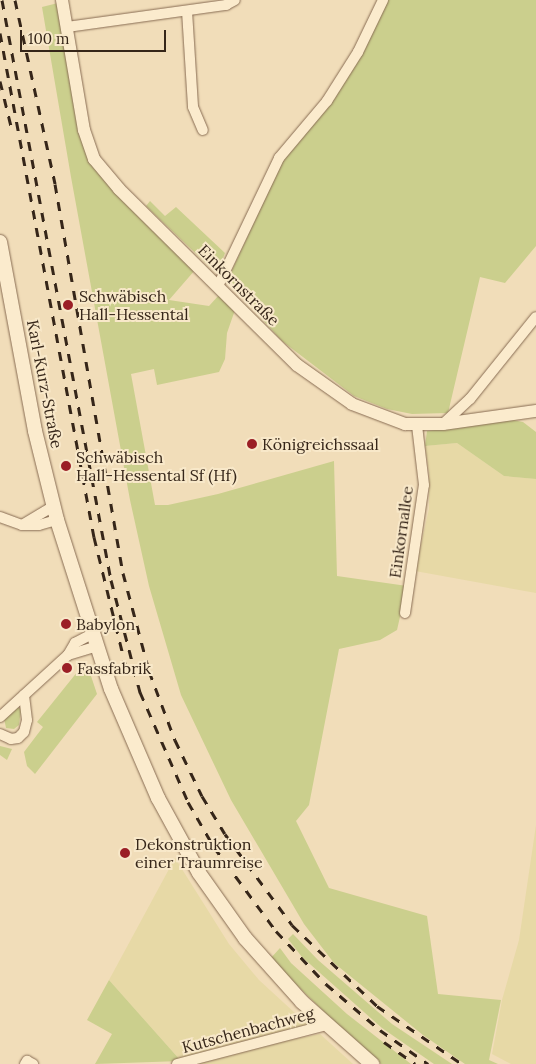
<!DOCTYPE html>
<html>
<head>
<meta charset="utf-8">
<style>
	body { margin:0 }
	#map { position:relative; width:536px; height:1064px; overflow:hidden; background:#f1ddb9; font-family:Lora,serif }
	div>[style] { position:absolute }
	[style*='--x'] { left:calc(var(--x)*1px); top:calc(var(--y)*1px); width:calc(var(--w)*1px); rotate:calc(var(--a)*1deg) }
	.farmland>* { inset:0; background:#e7d9a6 }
	.green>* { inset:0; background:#cbcf8d }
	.roads { filter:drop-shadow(0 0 1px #886c53) drop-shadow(0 0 1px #886c53) }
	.minor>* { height:10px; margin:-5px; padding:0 5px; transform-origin:5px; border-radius:5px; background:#fbebcd }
	.tertiary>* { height:12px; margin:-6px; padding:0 6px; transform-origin:6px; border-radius:6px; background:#fbebcd }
	.secondary>* { height:14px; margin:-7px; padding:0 7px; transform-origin:7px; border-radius:7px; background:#fbebcd }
	.rail>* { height:3px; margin-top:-1.5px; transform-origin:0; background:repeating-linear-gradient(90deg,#362619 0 9px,transparent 0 18px) }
	.dots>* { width:14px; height:14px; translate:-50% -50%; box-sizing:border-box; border:2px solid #f8e8c9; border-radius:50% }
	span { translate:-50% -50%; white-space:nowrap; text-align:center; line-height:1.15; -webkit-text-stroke:4px #f8e8c9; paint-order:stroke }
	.street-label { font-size:16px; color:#362619 }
	.poi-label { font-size:16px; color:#362619 }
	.left { translate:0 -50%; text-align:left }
	.scale { position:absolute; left:20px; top:30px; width:146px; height:22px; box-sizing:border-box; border:2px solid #362619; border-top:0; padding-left:6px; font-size:15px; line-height:18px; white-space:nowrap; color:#362619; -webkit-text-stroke:4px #f8e8c9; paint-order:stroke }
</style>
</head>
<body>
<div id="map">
	<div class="farmland">
		<i style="clip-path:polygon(457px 443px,504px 476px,536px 479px,536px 593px,415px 571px,429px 509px,429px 472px,425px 446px)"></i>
		<i style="clip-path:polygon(536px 825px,536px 1064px,511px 1064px,492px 1054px,502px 1000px,519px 940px)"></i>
		<i style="clip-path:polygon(175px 858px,229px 944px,259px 980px,308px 1025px,210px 1050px,181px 1061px,109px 980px)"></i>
		<i style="clip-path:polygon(320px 1034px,353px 1064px,191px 1064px,224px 1053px)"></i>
	</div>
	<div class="green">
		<i style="clip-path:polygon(384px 0,536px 0,536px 246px,505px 283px,480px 277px,448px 413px,412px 414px,387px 409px,354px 396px,282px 341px,227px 281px,287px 151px,319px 113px)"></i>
		<i style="clip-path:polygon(58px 3px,85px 151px,195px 270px,169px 300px,209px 306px,219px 295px,235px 310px,227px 333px,225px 359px,219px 372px,157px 385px,154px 369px,131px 374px,155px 505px,168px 505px,218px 494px,334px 461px,337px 576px,407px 586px,397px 630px,380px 640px,339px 649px,309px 805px,296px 821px,329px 888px,427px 916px,438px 994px,501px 1000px,489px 1060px,498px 1064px,465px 1064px,423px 1035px,334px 963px,304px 924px,231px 800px,181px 695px,149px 586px,130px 500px,71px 177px,42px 7px)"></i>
		<i style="clip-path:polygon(150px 201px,165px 216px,176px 207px,225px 253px,218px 271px,211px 268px,146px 206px)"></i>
		<i style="clip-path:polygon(512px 420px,523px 422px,536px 432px,536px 479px,504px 476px,457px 443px,425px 446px,427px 431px)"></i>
		<i style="clip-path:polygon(86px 661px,97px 694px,35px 774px,27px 766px,24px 752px,43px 727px,37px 722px,78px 671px,81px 672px)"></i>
		<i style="clip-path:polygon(17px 707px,21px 709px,19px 725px,14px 729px,6px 728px,4px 718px)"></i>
		<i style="clip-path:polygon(0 746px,12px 749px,7px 760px,0 755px)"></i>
		<i style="clip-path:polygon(293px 934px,318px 960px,392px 1024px,452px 1064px,434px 1064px,382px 1028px,302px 957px,288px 939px)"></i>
		<i style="clip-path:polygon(280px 948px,291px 963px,347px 1014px,411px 1064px,381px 1064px,359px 1046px,270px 959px)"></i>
		<i style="clip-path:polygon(109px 980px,181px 1061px,95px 1064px,112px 1034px,87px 1020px)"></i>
	</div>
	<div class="roads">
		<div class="minor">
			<i style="--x:187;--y:11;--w:96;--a:86.4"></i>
			<i style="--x:193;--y:107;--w:25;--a:67"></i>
			<i style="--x:67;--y:27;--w:161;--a:-7.9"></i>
			<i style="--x:226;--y:5;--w:10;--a:-29"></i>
			<i style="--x:218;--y:286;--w:142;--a:-64.5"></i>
			<i style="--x:279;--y:158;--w:75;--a:-49.9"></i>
			<i style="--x:327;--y:101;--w:58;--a:-57.7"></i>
			<i style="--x:358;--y:52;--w:58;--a:-64.3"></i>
			<i style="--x:443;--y:424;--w:37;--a:-43"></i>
			<i style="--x:470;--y:399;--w:105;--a:-51.2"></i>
			<i style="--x:0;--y:517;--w:23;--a:20"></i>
			<i style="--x:22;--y:525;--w:17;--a:0"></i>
			<i style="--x:39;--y:525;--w:19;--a:-16"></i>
			<i style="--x:22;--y:525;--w:37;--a:-31"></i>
			<i style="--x:405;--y:613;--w:129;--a:-81.6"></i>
			<i style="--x:424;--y:485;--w:60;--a:-96.7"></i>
			<i style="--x:68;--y:655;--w:31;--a:-17"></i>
			<i style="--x:0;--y:717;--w:92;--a:-42.4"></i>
			<i style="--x:68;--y:655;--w:14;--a:-60"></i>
			<i style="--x:75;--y:643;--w:21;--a:-28"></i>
			<i style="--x:0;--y:734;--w:12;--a:24"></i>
			<i style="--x:11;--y:739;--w:7;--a:-8"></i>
			<i style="--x:18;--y:738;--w:8;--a:-45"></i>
			<i style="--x:24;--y:732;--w:12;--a:-76"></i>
			<i style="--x:27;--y:720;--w:25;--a:-97"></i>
			<i style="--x:25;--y:1064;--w:4;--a:-56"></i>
			<i style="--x:27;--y:1061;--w:7;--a:27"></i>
			<i style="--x:177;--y:1064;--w:155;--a:-14.6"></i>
		</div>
		<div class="tertiary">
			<i style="--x:62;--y:0;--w:132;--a:80.4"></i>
			<i style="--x:84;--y:130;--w:31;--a:71"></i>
			<i style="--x:94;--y:159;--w:39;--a:50"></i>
			<i style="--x:119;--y:189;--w:250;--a:44.7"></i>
			<i style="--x:297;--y:365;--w:67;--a:35.3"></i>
			<i style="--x:352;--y:404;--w:57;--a:20.7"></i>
			<i style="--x:405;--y:424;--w:38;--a:0"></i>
			<i style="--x:443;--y:424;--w:94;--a:-8"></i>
		</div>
		<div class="secondary">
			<i style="--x:0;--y:242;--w:192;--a:79.5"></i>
			<i style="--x:35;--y:431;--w:92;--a:76.1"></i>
			<i style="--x:57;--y:520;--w:177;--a:72.3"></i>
			<i style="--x:111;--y:689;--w:119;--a:66.7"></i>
			<i style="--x:158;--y:798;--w:85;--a:61.3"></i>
			<i style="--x:199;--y:873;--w:80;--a:54.7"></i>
			<i style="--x:245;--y:938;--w:86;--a:48.3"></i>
			<i style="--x:302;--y:1002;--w:94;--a:41.5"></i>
		</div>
	</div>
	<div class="rail">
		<i style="--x:2;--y:0;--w:590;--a:79.36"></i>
		<i style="--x:111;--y:580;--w:116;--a:75.5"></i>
		<i style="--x:140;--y:692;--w:120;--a:66.4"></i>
		<i style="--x:188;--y:802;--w:52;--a:60"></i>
		<i style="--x:214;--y:847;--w:104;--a:53.6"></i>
		<i style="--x:276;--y:931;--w:73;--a:46.7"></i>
		<i style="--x:326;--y:984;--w:71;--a:40.4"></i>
		<i style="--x:380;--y:1030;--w:59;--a:35.3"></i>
		<i style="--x:15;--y:0;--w:188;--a:77.7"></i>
		<i style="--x:55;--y:184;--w:395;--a:80.1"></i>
		<i style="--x:123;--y:573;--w:101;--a:75.1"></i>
		<i style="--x:149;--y:671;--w:74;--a:69.4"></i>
		<i style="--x:175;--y:740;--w:62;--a:64.3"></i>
		<i style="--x:202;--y:796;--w:44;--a:58.8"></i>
		<i style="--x:225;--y:834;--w:113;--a:53.6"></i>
		<i style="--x:292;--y:925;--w:117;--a:43.6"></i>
		<i style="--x:377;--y:1006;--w:103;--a:34.3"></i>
		<i style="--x:0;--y:33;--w:513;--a:79.44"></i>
		<i style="--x:94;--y:537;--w:142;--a:76.2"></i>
		<i style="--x:0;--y:81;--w:46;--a:76.3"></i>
		<i style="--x:384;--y:1042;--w:38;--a:35"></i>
	</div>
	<div class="dots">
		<i style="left:68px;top:305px;background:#9b1f26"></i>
		<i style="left:252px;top:444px;background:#9b1f26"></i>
		<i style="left:66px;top:466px;background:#9b1f26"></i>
		<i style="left:66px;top:624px;background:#9b1f26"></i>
		<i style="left:67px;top:668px;background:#9b1f26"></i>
		<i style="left:125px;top:853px;background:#9b1f26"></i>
	</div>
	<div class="street-label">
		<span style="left:239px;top:285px;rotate:45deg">Einkornstraße</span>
		<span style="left:45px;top:384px;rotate:79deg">Karl-Kurz-Straße</span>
		<span style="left:401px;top:532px;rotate:-82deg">Einkornallee</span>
		<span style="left:248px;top:1030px;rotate:-15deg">Kutschenbachweg</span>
	</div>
	<div class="poi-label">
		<span class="left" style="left:79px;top:305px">Schwäbisch<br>Hall-Hessental</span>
		<span class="left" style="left:262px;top:444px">Königreichssaal</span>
		<span class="left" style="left:76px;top:466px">Schwäbisch<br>Hall-Hessental Sf (Hf)</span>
		<span class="left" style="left:76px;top:624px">Babylon</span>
		<span class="left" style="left:77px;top:668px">Fassfabrik</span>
		<span class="left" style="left:135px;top:853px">Dekonstruktion<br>einer Traumreise</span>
	</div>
	<div class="scale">100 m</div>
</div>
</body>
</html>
